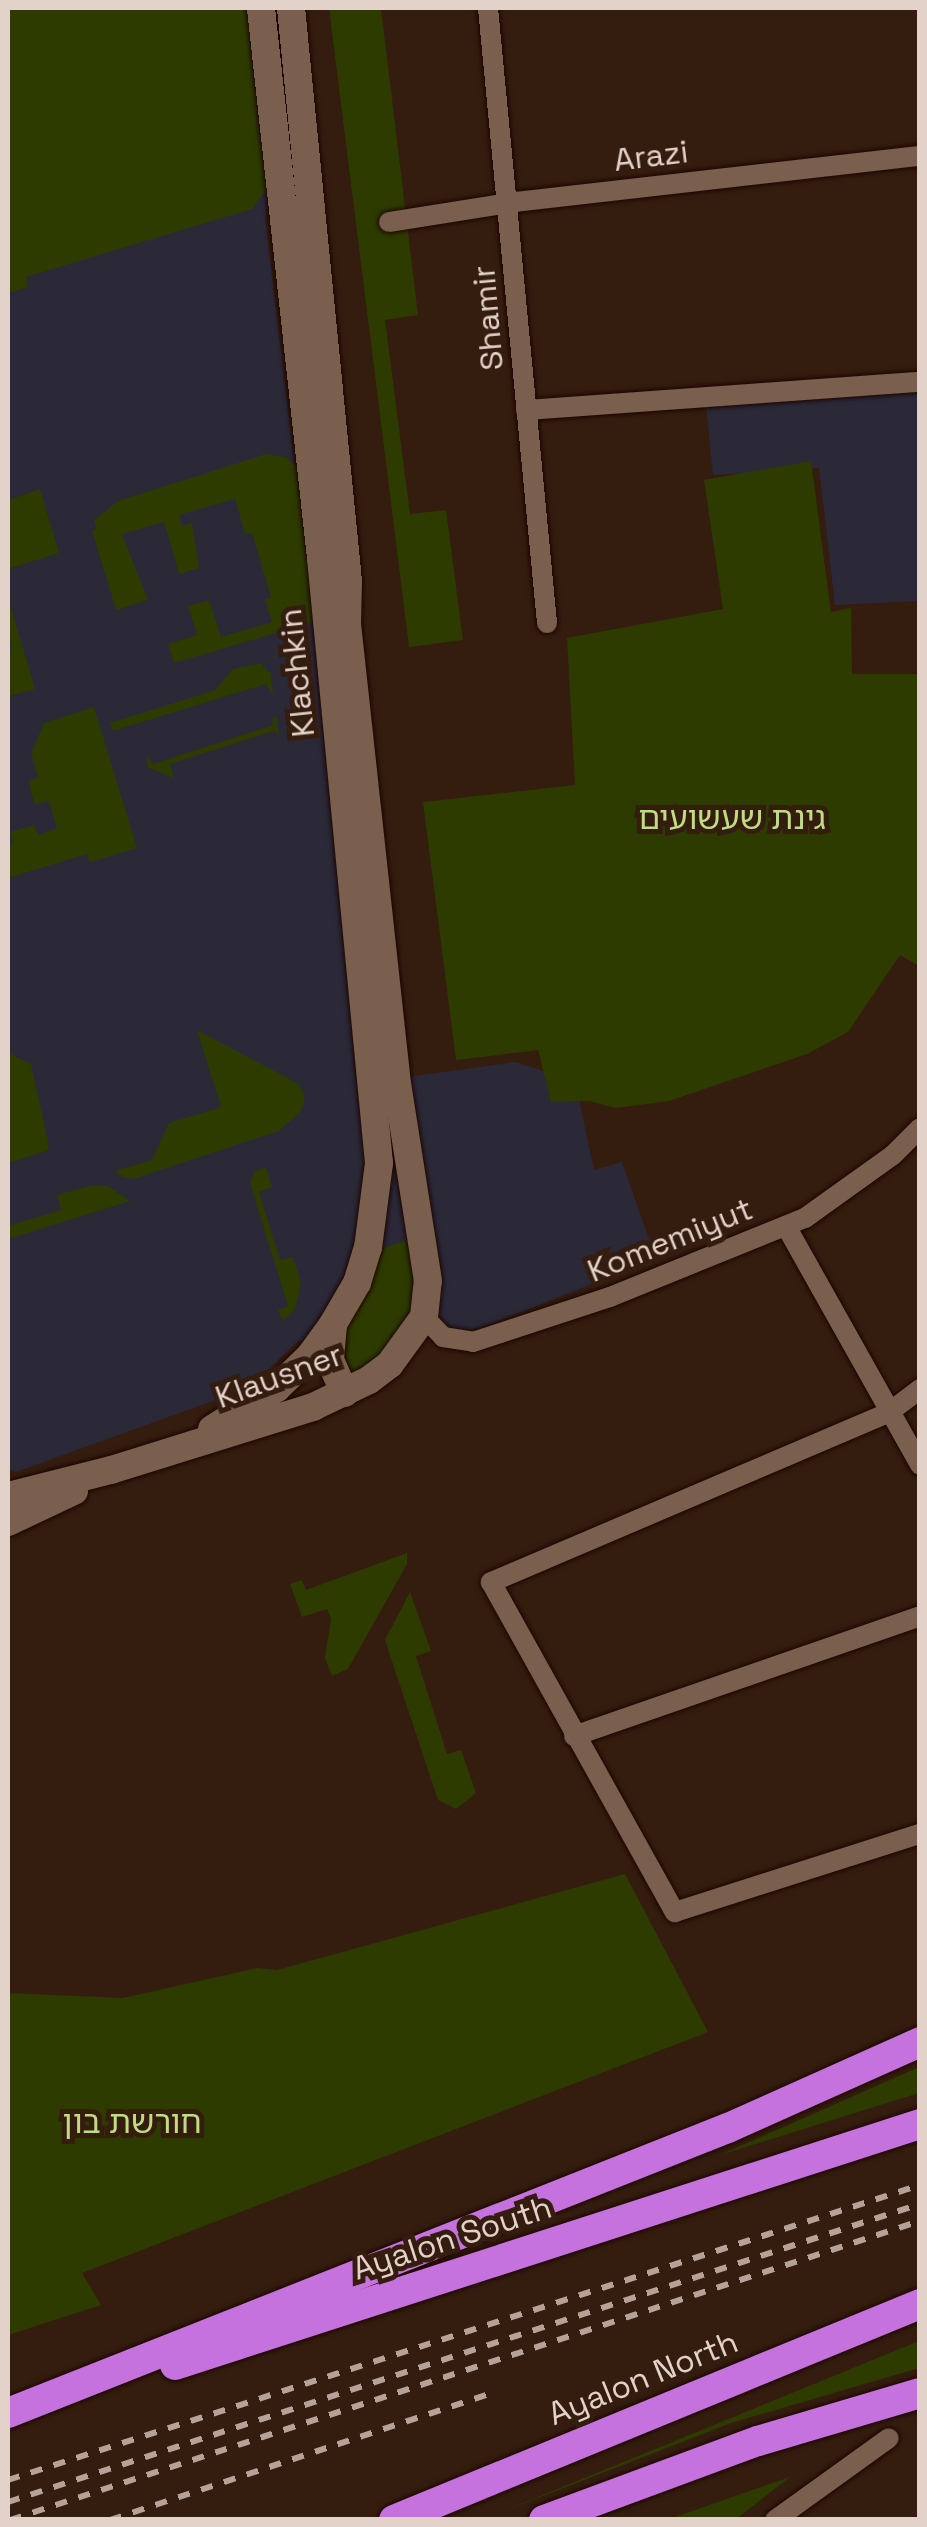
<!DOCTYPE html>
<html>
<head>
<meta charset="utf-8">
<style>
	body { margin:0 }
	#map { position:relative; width:927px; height:2527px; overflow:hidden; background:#341c0f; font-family:"Space Grotesk","Noto Sans Hebrew",sans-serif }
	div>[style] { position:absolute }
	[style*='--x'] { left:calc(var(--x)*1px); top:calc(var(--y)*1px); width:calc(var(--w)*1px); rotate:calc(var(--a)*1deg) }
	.education>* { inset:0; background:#2b2838 }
	.green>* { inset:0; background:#2d3b00 }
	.roads { filter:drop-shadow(0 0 2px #1b0600) drop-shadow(0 0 2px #1b0600) }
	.street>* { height:20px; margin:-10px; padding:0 10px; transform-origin:10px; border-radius:10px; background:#7a5e4e }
	.secondary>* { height:28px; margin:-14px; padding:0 14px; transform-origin:14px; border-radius:14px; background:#7a5e4e }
	.highway>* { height:30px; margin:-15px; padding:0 15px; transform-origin:15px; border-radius:15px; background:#c571de }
	.rail>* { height:6px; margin-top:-3px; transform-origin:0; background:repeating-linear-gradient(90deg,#b5a399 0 12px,transparent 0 24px) }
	span { translate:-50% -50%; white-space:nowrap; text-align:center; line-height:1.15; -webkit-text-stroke:10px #341c0f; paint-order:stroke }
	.street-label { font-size:32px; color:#e2d2c9 }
	.park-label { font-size:32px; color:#bfdd80 }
	.frame { position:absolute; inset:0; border:10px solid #e2d2c9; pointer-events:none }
</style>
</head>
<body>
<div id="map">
	<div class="education">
		<i style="clip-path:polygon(8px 8px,269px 186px,265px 218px,314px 629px,357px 1084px,515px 1062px,568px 1079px,577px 1090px,594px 1170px,622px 1162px,656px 1259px,477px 1329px,298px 1341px,266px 1372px,221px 1398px,16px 1472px,8px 1469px)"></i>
		<i style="clip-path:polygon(919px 391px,919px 601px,835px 605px,819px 468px,713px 475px,706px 407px)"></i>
	</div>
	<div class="green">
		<i style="clip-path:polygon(8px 8px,248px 8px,269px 186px,252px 209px,26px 277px,28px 287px,8px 293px)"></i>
		<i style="clip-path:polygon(329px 8px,381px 8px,418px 315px,385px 320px,410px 514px,446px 510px,463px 640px,409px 647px)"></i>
		<i style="clip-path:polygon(266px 454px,285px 457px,297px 467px,314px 622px,174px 663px,168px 644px,197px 635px,188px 606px,209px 600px,221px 637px,272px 622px,265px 600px,271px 597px,252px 533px,245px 534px,235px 499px,179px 515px,182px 526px,192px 523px,199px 568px,179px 574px,164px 522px,122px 534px,148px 600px,116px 610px,92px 531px,96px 529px,94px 520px,118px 501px)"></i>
		<i style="clip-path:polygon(811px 461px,831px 612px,851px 608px,852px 674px,919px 674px,919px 966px,900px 955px,848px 1032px,807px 1054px,669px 1101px,616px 1108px,589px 1101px,551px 1102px,538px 1050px,456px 1060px,423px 802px,575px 785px,567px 638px,723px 609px,704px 480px)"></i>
		<i style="clip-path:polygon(40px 489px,59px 553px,8px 569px,8px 500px)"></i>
		<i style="clip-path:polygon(8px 598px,35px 689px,10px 696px,8px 687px,8px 653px,11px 651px)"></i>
		<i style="clip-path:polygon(261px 663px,271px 674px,273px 696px,266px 684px,113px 731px,110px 723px,215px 690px,233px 669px)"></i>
		<i style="clip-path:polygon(94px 707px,137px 848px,90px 862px,87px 854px,8px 878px,8px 846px,13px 844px,10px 832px,34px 825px,38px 835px,57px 828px,49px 801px,35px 805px,28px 781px,38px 777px,31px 753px,44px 723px)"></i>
		<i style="clip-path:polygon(277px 717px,279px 737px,274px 731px,170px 764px,174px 778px,147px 767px,147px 755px,153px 764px,273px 725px,272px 718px)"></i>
		<i style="clip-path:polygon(197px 1030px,299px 1084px,305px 1098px,301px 1111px,279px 1131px,133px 1179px,123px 1177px,115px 1171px,152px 1160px,169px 1123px,221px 1107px)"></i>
		<i style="clip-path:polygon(8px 1053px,31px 1064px,49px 1146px,47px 1151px,8px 1163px)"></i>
		<i style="clip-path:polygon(266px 1167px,272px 1187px,259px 1192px,280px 1260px,293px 1257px,301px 1283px,295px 1309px,283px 1321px,278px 1310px,288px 1306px,250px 1183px,255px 1171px)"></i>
		<i style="clip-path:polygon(92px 1185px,108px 1186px,130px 1201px,8px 1239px,8px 1226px,61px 1210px,57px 1195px)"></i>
		<i style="clip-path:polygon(404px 1241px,417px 1243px,424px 1283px,407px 1333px,357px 1373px,344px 1369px,340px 1334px,381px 1249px)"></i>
		<i style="clip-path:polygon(407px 1553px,407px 1564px,348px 1669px,332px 1676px,325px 1658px,331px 1619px,327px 1609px,302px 1617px,290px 1584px,302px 1580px,306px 1590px)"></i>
		<i style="clip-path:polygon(410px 1592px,431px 1651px,416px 1656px,447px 1754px,461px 1750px,476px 1793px,456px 1809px,438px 1800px,385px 1640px)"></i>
		<i style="clip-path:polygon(625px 1874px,708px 2032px,82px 2273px,101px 2305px,8px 2335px,8px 1993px,123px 1998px,257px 1968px,277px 1970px)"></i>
		<i style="clip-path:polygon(919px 2067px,919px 2093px,720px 2155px)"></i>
		<i style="clip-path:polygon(919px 2341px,919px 2368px,731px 2423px,504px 2511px)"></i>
		<i style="clip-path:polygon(790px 2477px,736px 2519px,669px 2519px)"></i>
	</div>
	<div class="roads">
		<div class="street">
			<i style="--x:488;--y:8;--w:618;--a:84.52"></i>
			<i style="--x:389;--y:222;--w:128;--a:-9"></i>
			<i style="--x:515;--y:202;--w:408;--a:-6.5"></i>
			<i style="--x:526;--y:410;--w:395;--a:-4.1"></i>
			<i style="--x:786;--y:1226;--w:274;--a:60.7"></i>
			<i style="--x:424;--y:1317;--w:28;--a:46"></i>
			<i style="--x:443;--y:1337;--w:30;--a:9"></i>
			<i style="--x:473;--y:1342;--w:144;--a:-18.2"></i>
			<i style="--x:610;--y:1297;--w:210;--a:-22.1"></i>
			<i style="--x:805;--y:1218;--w:108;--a:-35.6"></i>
			<i style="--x:893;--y:1155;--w:38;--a:-45"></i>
			<i style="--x:920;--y:1389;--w:38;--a:143"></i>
			<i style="--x:890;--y:1412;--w:434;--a:156.9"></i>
			<i style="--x:491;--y:1582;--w:378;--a:60.9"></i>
			<i style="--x:675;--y:1912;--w:257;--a:-17.7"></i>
			<i style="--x:574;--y:1736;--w:366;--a:-19.1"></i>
			<i style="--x:775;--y:2520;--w:140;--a:-35.7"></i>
		</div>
		<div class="secondary">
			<i style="--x:333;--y:1325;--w:35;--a:95"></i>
			<i style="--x:330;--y:1360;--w:36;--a:66"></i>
			<i style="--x:212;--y:1429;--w:77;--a:-32.2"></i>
			<i style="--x:277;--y:1388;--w:46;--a:-44.1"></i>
			<i style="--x:310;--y:1356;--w:39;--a:-54"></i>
			<i style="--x:333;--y:1324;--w:48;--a:-59.7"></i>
			<i style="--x:357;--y:1283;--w:37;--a:-73"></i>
			<i style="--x:368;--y:1248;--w:86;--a:-82.6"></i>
			<i style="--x:379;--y:1163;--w:608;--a:-95.48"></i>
			<i style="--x:321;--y:558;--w:553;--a:-96.23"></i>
			<i style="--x:8;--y:1496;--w:106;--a:-14.2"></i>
			<i style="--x:111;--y:1470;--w:212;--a:-17.3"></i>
			<i style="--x:313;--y:1407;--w:62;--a:-25.7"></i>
			<i style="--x:369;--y:1380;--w:26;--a:-37"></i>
			<i style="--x:390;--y:1364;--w:58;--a:-54.1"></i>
			<i style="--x:424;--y:1317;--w:36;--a:-84"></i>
			<i style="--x:428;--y:1281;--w:199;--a:-98.9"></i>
			<i style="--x:397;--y:1084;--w:462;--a:-96.2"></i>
			<i style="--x:347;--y:625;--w:44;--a:-88.7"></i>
			<i style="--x:348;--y:581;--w:576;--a:-95.68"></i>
			<i style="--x:8;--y:1522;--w:73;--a:-25.2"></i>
		</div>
		<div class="highway">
			<i style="--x:175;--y:2365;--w:783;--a:-17.93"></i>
			<i style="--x:8;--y:2413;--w:774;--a:-21.6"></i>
			<i style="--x:728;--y:2128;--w:210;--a:-24.1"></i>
			<i style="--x:394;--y:2520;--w:569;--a:-22.33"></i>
			<i style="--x:544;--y:2520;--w:228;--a:-20.3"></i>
			<i style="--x:758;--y:2441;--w:169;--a:-16.5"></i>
		</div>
	</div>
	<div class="rail">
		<i style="--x:8;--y:2480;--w:959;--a:-17.92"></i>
		<i style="--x:8;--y:2502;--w:959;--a:-18.1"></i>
		<i style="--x:10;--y:2520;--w:958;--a:-18.19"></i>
		<i style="--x:110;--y:2520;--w:403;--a:-18.4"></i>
	</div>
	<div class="street-label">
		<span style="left:651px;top:156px;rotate:-7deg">Arazi</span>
		<span style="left:488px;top:318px;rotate:-95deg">Shamir</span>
		<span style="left:297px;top:673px;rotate:-96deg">Klachkin</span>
		<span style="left:670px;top:1240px;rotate:-22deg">Komemiyut</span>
		<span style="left:279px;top:1376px;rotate:-20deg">Klausner</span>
		<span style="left:452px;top:2238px;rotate:-18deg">Ayalon South</span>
		<span style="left:643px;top:2378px;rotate:-22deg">Ayalon North</span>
	</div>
	<div class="park-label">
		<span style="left:732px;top:818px">גינת שעשועים</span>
		<span style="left:132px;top:2122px">חורשת בון</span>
	</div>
	<div class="frame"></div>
</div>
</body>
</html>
